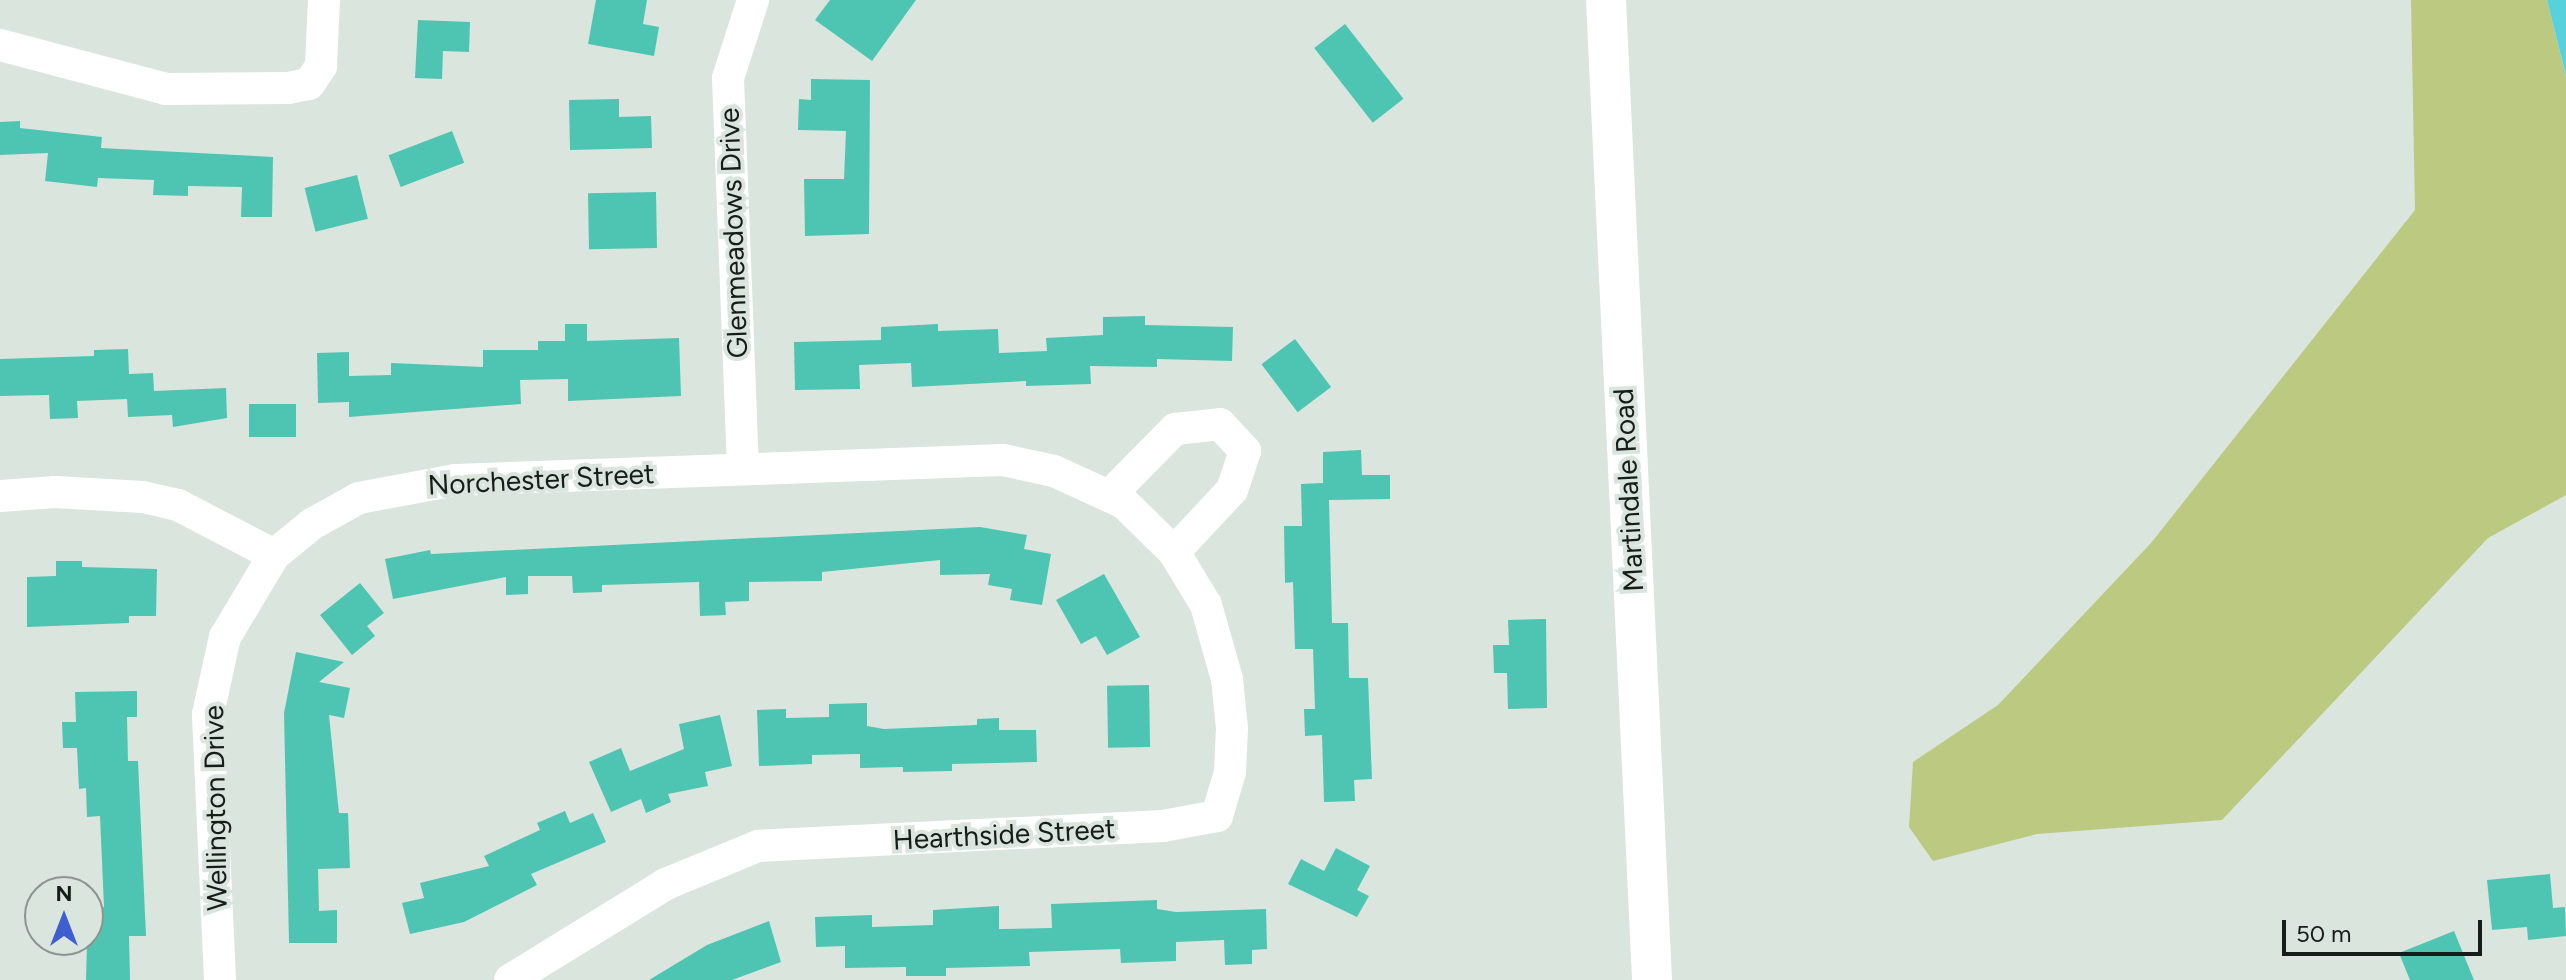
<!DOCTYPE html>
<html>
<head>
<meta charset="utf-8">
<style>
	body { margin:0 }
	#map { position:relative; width:2566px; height:980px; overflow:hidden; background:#dae5de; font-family:Figtree,sans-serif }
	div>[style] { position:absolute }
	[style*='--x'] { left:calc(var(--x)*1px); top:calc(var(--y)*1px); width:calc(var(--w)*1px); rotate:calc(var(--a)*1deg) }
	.green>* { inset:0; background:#bcc981 }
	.water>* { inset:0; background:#57d2dd }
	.building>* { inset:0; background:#4ec5b3; transform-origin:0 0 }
	.minor>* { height:32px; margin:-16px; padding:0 16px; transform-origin:16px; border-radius:16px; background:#fff }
	.tertiary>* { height:40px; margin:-20px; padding:0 20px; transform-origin:20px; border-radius:20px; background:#fff }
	span { translate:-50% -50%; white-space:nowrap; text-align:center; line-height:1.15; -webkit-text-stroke:8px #dae5de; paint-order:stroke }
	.street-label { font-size:28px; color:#171b19 }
	.north { position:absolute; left:24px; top:876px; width:80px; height:80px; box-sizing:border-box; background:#dae5de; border:2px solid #8c948f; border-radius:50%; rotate:0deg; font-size:22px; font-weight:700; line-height:32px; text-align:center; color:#171b19 }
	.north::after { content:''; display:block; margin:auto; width:28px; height:36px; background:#3f5ed0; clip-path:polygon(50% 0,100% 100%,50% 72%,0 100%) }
	.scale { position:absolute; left:2282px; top:920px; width:200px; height:36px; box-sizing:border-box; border:4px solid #171b19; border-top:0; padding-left:10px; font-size:24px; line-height:28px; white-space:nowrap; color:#171b19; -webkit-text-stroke:6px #dae5de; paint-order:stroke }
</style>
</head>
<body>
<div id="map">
	<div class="green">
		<i style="clip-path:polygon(2411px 0,2547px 0,2566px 77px,2566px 495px,2488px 538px,2222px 820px,2037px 834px,1933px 861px,1909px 827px,1913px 762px,1998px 705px,2151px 543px,2415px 210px)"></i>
	</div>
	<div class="water">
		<i style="clip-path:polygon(2547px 0,2566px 0,2566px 77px,2566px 76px)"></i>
	</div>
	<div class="building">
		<i style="clip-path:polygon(596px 0,647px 0,643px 24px,659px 27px,654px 56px,588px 44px)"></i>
		<i style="clip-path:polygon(830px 0,916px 0,872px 61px,815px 20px)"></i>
		<i style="clip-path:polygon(418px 20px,470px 22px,469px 52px,443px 51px,442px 79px,415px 78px)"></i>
		<i style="left:1345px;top:24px;width:95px;height:39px;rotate:52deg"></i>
		<i style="clip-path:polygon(811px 79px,870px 80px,869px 234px,805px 236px,804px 179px,844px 179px,846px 131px,798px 130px,799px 99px,811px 100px)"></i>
		<i style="clip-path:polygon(619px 99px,619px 117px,651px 116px,652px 148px,570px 150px,569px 100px)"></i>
		<i style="clip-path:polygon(20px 121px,20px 128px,102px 137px,101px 148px,273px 157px,272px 217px,241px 217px,242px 187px,188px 186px,188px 196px,153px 195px,154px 180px,98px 178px,97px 187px,45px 181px,48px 153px,0 155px,0 122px)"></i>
		<i style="left:452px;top:131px;width:34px;height:68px;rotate:69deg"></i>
		<i style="left:357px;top:175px;width:45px;height:54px;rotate:76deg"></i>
		<i style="left:656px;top:192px;width:56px;height:68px;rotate:89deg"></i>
		<i style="clip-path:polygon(1145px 316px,1145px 325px,1233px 327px,1232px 361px,1157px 359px,1157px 367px,1090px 366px,1091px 384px,1026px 386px,1026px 381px,912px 387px,911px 363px,859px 365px,860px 389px,795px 390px,794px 342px,881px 340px,881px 327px,938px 324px,938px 331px,998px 329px,999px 353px,1047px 351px,1046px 338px,1103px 335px,1103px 317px)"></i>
		<i style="clip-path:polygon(565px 324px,587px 324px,587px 341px,679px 338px,681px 396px,568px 401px,568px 379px,520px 380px,521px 404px,349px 417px,349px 402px,318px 403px,317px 353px,349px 352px,349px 376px,391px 375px,391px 363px,483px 367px,483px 350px,538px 350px,538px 341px,565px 341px)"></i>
		<i style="left:1295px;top:339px;width:60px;height:42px;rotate:53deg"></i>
		<i style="clip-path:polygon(128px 349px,129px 374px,153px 373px,154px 391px,226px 388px,227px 418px,173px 427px,172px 415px,128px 417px,127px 399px,77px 401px,78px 418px,50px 419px,49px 395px,0 396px,0 359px,94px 356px,94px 350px)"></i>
		<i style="left:296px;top:404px;width:33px;height:47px;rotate:90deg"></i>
		<i style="clip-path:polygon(1361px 450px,1362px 475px,1390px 475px,1390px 499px,1329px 500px,1332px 623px,1348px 623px,1349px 678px,1368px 678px,1372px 779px,1354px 780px,1355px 801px,1324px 802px,1322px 735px,1305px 736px,1304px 709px,1315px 709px,1313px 649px,1295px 649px,1293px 582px,1285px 583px,1284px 526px,1302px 526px,1301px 484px,1323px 483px,1323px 452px)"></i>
		<i style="clip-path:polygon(980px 527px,1027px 535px,1024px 549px,1051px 554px,1042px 605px,1010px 600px,1012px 589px,988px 585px,990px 574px,940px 575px,940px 560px,822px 572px,822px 581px,749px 582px,749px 601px,725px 602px,726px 615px,700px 616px,699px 582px,602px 585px,602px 592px,573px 593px,572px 576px,528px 576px,528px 594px,506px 595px,506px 577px,393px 599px,385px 559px,430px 550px,431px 554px)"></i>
		<i style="clip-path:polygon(56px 561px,82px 561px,82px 567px,157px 569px,156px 616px,129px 616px,129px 623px,27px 627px,27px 577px,56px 576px)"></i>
		<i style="clip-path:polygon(1104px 574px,1140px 637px,1107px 655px,1096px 636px,1081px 644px,1056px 600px)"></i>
		<i style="clip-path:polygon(360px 583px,384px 613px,367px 626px,375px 636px,352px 655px,320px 615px)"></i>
		<i style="clip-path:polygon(1546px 619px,1547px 708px,1508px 709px,1507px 673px,1494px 673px,1493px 645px,1509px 645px,1508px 620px)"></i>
		<i style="clip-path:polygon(296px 652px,344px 662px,319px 682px,350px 688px,344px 718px,329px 715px,339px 813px,348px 813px,350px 868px,318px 869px,319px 911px,337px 910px,337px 943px,289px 943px,284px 713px)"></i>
		<i style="left:1149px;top:685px;width:62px;height:42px;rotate:89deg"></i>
		<i style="clip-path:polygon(137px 691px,137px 717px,127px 717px,128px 761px,138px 761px,146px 936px,129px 936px,130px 980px,86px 980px,88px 908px,104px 907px,100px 816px,87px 817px,86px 788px,79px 789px,77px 748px,63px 748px,62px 722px,76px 722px,75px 692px)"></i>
		<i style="clip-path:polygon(867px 703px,867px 726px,884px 729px,977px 725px,977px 719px,999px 718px,999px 730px,1036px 730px,1037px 762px,952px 764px,952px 771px,903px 772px,903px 767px,860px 768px,860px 754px,812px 755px,812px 764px,759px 766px,757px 710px,786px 709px,786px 718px,829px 717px,829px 704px)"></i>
		<i style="clip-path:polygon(720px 715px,732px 766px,705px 772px,708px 786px,668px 794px,671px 802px,646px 813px,641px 799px,611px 812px,589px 762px,621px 748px,630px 771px,684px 749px,679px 724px)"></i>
		<i style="clip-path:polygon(565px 811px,570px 823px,593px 813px,606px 842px,531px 874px,537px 885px,464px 922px,410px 934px,402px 903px,424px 898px,420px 883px,489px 866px,484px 856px,540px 830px,537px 823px)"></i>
		<i style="clip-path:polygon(1336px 848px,1370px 866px,1357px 890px,1369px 896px,1357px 917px,1288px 884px,1301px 859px,1324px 871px)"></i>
		<i style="clip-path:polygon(2550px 874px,2553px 908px,2565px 907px,2566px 936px,2528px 940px,2527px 927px,2492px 930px,2487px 880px)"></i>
		<i style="clip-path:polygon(1157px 900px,1157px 909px,1176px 912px,1266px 909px,1267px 949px,1252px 950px,1252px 964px,1225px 965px,1224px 940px,1176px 942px,1176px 961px,1121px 963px,1120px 949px,1029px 952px,1030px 966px,946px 968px,946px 976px,906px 976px,906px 967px,845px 968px,845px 946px,816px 947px,815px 917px,872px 915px,872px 927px,933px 925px,933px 910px,999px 906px,999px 929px,1052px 928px,1051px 904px)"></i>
		<i style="clip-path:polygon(769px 921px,781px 962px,732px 980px,649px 980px,707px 945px)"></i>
		<i style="clip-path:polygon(2454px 931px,2474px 980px,2410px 980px,2399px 953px)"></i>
	</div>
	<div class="minor">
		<i style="--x:0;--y:45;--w:172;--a:14.8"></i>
		<i style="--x:166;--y:89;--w:122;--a:-0.5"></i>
		<i style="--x:288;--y:88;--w:21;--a:-11"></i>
		<i style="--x:309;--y:84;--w:22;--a:-56"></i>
		<i style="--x:321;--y:66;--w:66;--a:-87.4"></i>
		<i style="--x:743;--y:469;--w:391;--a:-92.2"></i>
		<i style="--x:728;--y:78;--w:82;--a:-72.2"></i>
		<i style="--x:0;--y:496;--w:55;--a:-4.2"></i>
		<i style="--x:55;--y:492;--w:88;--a:3.3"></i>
		<i style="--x:143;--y:497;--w:36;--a:13"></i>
		<i style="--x:178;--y:505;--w:108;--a:27.5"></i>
		<i style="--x:274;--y:555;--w:49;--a:-39.2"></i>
		<i style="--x:312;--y:524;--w:54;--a:-29"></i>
		<i style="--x:359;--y:498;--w:98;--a:-10.6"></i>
		<i style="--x:455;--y:480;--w:548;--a:-2.09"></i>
		<i style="--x:1003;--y:460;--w:52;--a:12.2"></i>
		<i style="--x:1054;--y:471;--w:77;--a:24.6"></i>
		<i style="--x:1124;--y:503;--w:70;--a:44.4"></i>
		<i style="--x:1174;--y:552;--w:62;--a:58.9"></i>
		<i style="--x:1206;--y:605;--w:77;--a:74.2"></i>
		<i style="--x:1227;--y:679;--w:49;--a:84.2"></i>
		<i style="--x:1232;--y:728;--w:44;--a:92.6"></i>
		<i style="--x:1230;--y:772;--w:46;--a:106.5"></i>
		<i style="--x:1217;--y:816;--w:55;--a:169.5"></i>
		<i style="--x:1163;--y:826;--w:405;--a:177.2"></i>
		<i style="--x:758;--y:846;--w:100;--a:157.6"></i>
		<i style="--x:666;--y:884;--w:183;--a:148.4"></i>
		<i style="--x:1109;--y:496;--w:94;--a:-45.4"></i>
		<i style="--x:1175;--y:429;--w:45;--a:-6.3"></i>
		<i style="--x:1220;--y:424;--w:37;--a:47"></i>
		<i style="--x:1245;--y:451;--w:41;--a:108.4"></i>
		<i style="--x:1232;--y:490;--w:85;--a:133.1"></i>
		<i style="--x:220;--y:980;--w:266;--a:-92.6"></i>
		<i style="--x:208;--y:714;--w:79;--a:-77.6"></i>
		<i style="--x:225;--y:637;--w:96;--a:-59.1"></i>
	</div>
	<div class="tertiary">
		<i style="--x:1606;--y:0;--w:981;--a:87.31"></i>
	</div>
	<div class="street-label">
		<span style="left:733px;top:233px;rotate:-92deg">Glenmeadows Drive</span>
		<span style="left:541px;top:479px;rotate:-3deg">Norchester Street</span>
		<span style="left:1628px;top:490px;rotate:-93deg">Martindale Road</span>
		<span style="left:215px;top:808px;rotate:-91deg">Wellington Drive</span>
		<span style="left:1004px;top:834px;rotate:-3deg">Hearthside Street</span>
	</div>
	<div class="north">N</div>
	<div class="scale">50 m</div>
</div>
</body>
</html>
